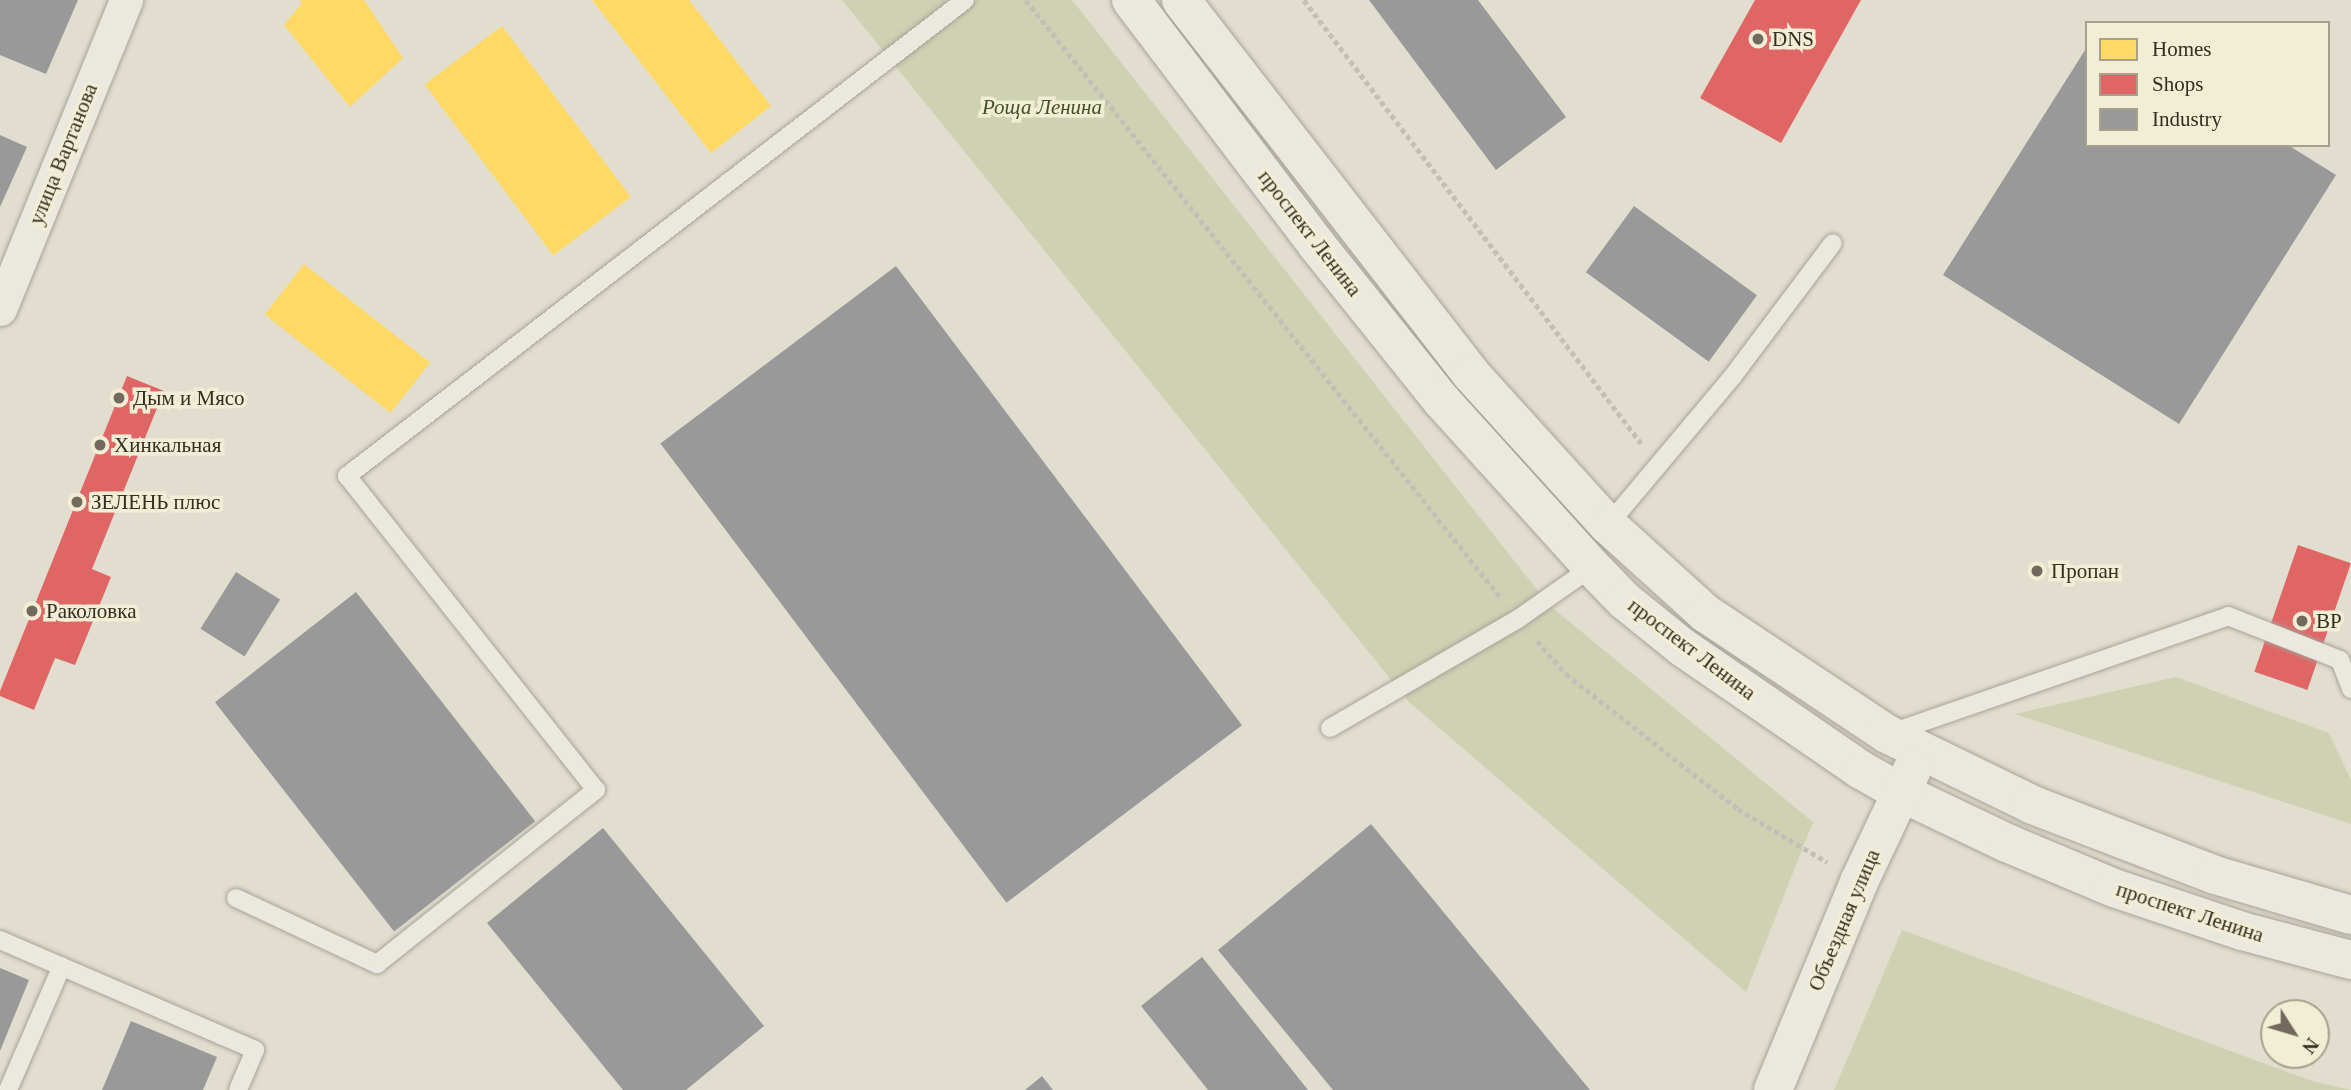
<!DOCTYPE html>
<html>
<head>
<meta charset="utf-8">
<style>
	body { margin:0 }
	#map { position:relative; width:2351px; height:1090px; overflow:hidden; background:#e2decf; font-family:"Times New Roman",serif }
	div>[style] { position:absolute }
	[style*='--x'] { left:calc(var(--x)*1px); top:calc(var(--y)*1px); width:calc(var(--w)*1px); rotate:calc(var(--a)*1deg) }
	.green>* { inset:0; background:#ced1b2 }
	.homes>* { inset:0; background:#ffd966; transform-origin:0 0 }
	.shops>* { inset:0; background:#e06666; transform-origin:0 0 }
	.industry>* { inset:0; background:#999; transform-origin:0 0 }
	.path>* { height:4.5px; margin-top:-2.25px; transform-origin:0; background:repeating-linear-gradient(90deg,#c3bfb6 0 5px,transparent 0 8.5px) }
	.roads { filter:drop-shadow(0 0 2px #a8a397) drop-shadow(0 0 2px #a8a397) }
	.service>* { height:18px; margin:-9px; padding:0 9px; transform-origin:9px; border-radius:9px; background:#eae8df }
	.minor>* { height:33px; margin:-16.5px; padding:0 16.5px; transform-origin:16.5px; border-radius:16.5px; background:#eae8df }
	.secondary>* { height:38px; margin:-19px; padding:0 19px; transform-origin:19px; border-radius:19px; background:#eae8df }
	.dots>* { width:19px; height:19px; translate:-50% -50%; box-sizing:border-box; border:4px solid #f2edd5; border-radius:50% }
	span { translate:-50% -50%; white-space:nowrap; text-align:center; line-height:1.15; -webkit-text-stroke:7px #f2edd5; paint-order:stroke }
	.poi-label { font-size:21px; color:#352d20 }
	.left { translate:0 -50%; text-align:left }
	.park-label { font-size:21px; color:#425029; font-style:italic }
	.street-label { font-size:21px; color:#352d20 }
	.legend { position:absolute; left:2085px; top:21px; width:245px; height:126px; box-sizing:border-box; background:#f2edd5; border:2px solid #a6a08d; margin:0; padding:9px 12px; list-style:none; font-size:21px; color:#352d20 }
	.legend li { display:flex; align-items:center; gap:14px; height:35px }
	.legend b { width:35px; border:2px solid #a6a08d }
	.north { position:absolute; left:2260px; top:999px; width:70px; height:70px; box-sizing:border-box; background:#f2edd5; border:2px solid #a6a08d; border-radius:50%; rotate:127deg; font-size:19px; font-weight:700; line-height:28px; text-align:center; color:#352d20 }
	.north::after { content:''; display:block; margin:auto; width:24px; height:32px; background:#726b5d; clip-path:polygon(50% 0,100% 100%,50% 72%,0 100%) }
</style>
</head>
<body>
<div id="map">
	<div class="green">
		<i style="clip-path:polygon(842px 0,1072px 0,1549px 605px,1813px 822px,1746px 992px,1409px 702px)"></i>
		<i style="clip-path:polygon(2176px 677px,2329px 733px,2351px 780px,2351px 824px,2015px 714px)"></i>
		<i style="clip-path:polygon(1902px 930px,2312px 1081px,2351px 1090px,1834px 1090px)"></i>
	</div>
	<div class="homes">
		<i style="clip-path:polygon(300px 0,364px 0,403px 58px,350px 107px,284px 25px,302px 3px)"></i>
		<i style="clip-path:polygon(592px 0,689px 0,771px 106px,711px 153px)"></i>
		<i style="left:502px;top:26px;width:214px;height:97px;rotate:53deg"></i>
		<i style="left:304px;top:264px;width:160px;height:64px;rotate:38deg"></i>
	</div>
	<div class="shops">
		<i style="clip-path:polygon(1755px 0,1861px 0,1781px 143px,1700px 98px)"></i>
		<i style="clip-path:polygon(127px 376px,164px 391px,92px 569px,111px 577px,75px 665px,55px 658px,34px 710px,0 696px,0 691px)"></i>
		<i style="left:2298px;top:545px;width:56px;height:134px;rotate:19deg"></i>
	</div>
	<div class="industry">
		<i style="clip-path:polygon(0 0,78px 0,46px 74px,0 55px)"></i>
		<i style="clip-path:polygon(1369px 0,1478px 0,1566px 117px,1496px 170px)"></i>
		<i style="clip-path:polygon(2087px 47px,2087px 145px,2288px 145px,2336px 175px,2179px 424px,1943px 275px)"></i>
		<i style="clip-path:polygon(0 135px,27px 147px,0 207px)"></i>
		<i style="left:1634px;top:206px;width:152px;height:82px;rotate:36deg"></i>
		<i style="left:896px;top:266px;width:575px;height:295px;rotate:53deg"></i>
		<i style="left:236px;top:572px;width:52px;height:67px;rotate:32deg"></i>
		<i style="left:356px;top:592px;width:291px;height:179px;rotate:52deg"></i>
		<i style="clip-path:polygon(1371px 824px,1590px 1090px,1333px 1090px,1218px 950px)"></i>
		<i style="clip-path:polygon(603px 828px,764px 1026px,686px 1090px,623px 1090px,487px 923px)"></i>
		<i style="clip-path:polygon(1202px 957px,1308px 1090px,1208px 1090px,1141px 1006px)"></i>
		<i style="clip-path:polygon(0 968px,29px 980px,0 1051px)"></i>
		<i style="clip-path:polygon(131px 1021px,217px 1057px,203px 1090px,102px 1090px)"></i>
		<i style="clip-path:polygon(1042px 1076px,1053px 1090px,1025px 1090px)"></i>
	</div>
	<div class="path">
		<i style="--x:1026;--y:0;--w:762;--a:51.55"></i>
		<i style="--x:1304;--y:0;--w:557;--a:52.74"></i>
		<i style="--x:1537;--y:641;--w:44;--a:48.7"></i>
		<i style="--x:1566;--y:674;--w:219;--a:38.1"></i>
		<i style="--x:1738;--y:809;--w:104;--a:30.8"></i>
	</div>
	<div class="roads">
		<div class="service">
			<i style="--x:1608;--y:525;--w:194;--a:-50"></i>
			<i style="--x:1733;--y:376;--w:166;--a:-53.1"></i>
			<i style="--x:1330;--y:728;--w:217;--a:-30.1"></i>
			<i style="--x:1518;--y:619;--w:90;--a:-35.1"></i>
			<i style="--x:1891;--y:733;--w:357;--a:-19.1"></i>
			<i style="--x:2228;--y:616;--w:120;--a:21.4"></i>
			<i style="--x:2340;--y:660;--w:31;--a:69"></i>
			<i style="--x:236;--y:898;--w:156;--a:25.1"></i>
			<i style="--x:377;--y:964;--w:280;--a:-38.5"></i>
			<i style="--x:596;--y:790;--w:401;--a:-128.4"></i>
			<i style="--x:347;--y:476;--w:780;--a:-37.6"></i>
			<i style="--x:0;--y:940;--w:278;--a:23.3"></i>
			<i style="--x:255;--y:1050;--w:43;--a:113"></i>
			<i style="--x:8;--y:1090;--w:135;--a:-66.5"></i>
		</div>
		<div class="minor">
			<i style="--x:0;--y:309;--w:334;--a:-67.8"></i>
		</div>
		<div class="secondary">
			<i style="--x:1131;--y:0;--w:306;--a:52.8"></i>
			<i style="--x:1316;--y:244;--w:201;--a:51.3"></i>
			<i style="--x:1442;--y:401;--w:224;--a:47.9"></i>
			<i style="--x:1592;--y:567;--w:47;--a:45.9"></i>
			<i style="--x:1625;--y:601;--w:73;--a:38.9"></i>
			<i style="--x:1682;--y:647;--w:217;--a:34.5"></i>
			<i style="--x:1861;--y:770;--w:45;--a:29.4"></i>
			<i style="--x:1900;--y:792;--w:119;--a:25.5"></i>
			<i style="--x:2007;--y:843;--w:116;--a:22.8"></i>
			<i style="--x:2114;--y:888;--w:135;--a:18.6"></i>
			<i style="--x:2242;--y:931;--w:113;--a:14.9"></i>
			<i style="--x:1181;--y:0;--w:473;--a:52.2"></i>
			<i style="--x:1471;--y:374;--w:204;--a:47.8"></i>
			<i style="--x:1608;--y:525;--w:131;--a:42.2"></i>
			<i style="--x:1705;--y:613;--w:219;--a:33.6"></i>
			<i style="--x:1887;--y:734;--w:162;--a:25.9"></i>
			<i style="--x:2033;--y:805;--w:195;--a:21"></i>
			<i style="--x:2215;--y:875;--w:142;--a:16.4"></i>
			<i style="--x:1773;--y:1090;--w:225;--a:-67.5"></i>
			<i style="--x:1859;--y:882;--w:124;--a:-64.7"></i>
		</div>
	</div>
	<div class="dots">
		<i style="left:1758px;top:39px;background:#726b5d"></i>
		<i style="left:119px;top:398px;background:#726b5d"></i>
		<i style="left:100px;top:445px;background:#726b5d"></i>
		<i style="left:77px;top:502px;background:#726b5d"></i>
		<i style="left:2037px;top:571px;background:#726b5d"></i>
		<i style="left:32px;top:611px;background:#726b5d"></i>
		<i style="left:2302px;top:621px;background:#726b5d"></i>
	</div>
	<div class="poi-label">
		<span class="left" style="left:1772px;top:39px">DNS</span>
		<span class="left" style="left:133px;top:398px">Дым и Мясо</span>
		<span class="left" style="left:114px;top:445px">Хинкальная</span>
		<span class="left" style="left:91px;top:502px">ЗЕЛЕНЬ плюс</span>
		<span class="left" style="left:2051px;top:571px">Пропан</span>
		<span class="left" style="left:46px;top:611px">Раколовка</span>
		<span class="left" style="left:2316px;top:621px">BP</span>
	</div>
	<div class="park-label">
		<span style="left:1042px;top:107px">Роща Ленина</span>
	</div>
	<div class="street-label">
		<span style="left:63px;top:154px;rotate:-68deg">улица Вартанова</span>
		<span style="left:1310px;top:233px;rotate:52deg">проспект Ленина</span>
		<span style="left:1692px;top:649px;rotate:37deg">проспект Ленина</span>
		<span style="left:2190px;top:912px;rotate:18deg">проспект Ленина</span>
		<span style="left:1844px;top:920px;rotate:-67deg">Объездная улица</span>
	</div>
	<ul class="legend">
	<li><b style="height:19px;background:#ffd966"></b>Homes</li>
	<li><b style="height:19px;background:#e06666"></b>Shops</li>
	<li><b style="height:19px;background:#999"></b>Industry</li>
	</ul>
	<div class="north">N</div>
</div>
</body>
</html>
